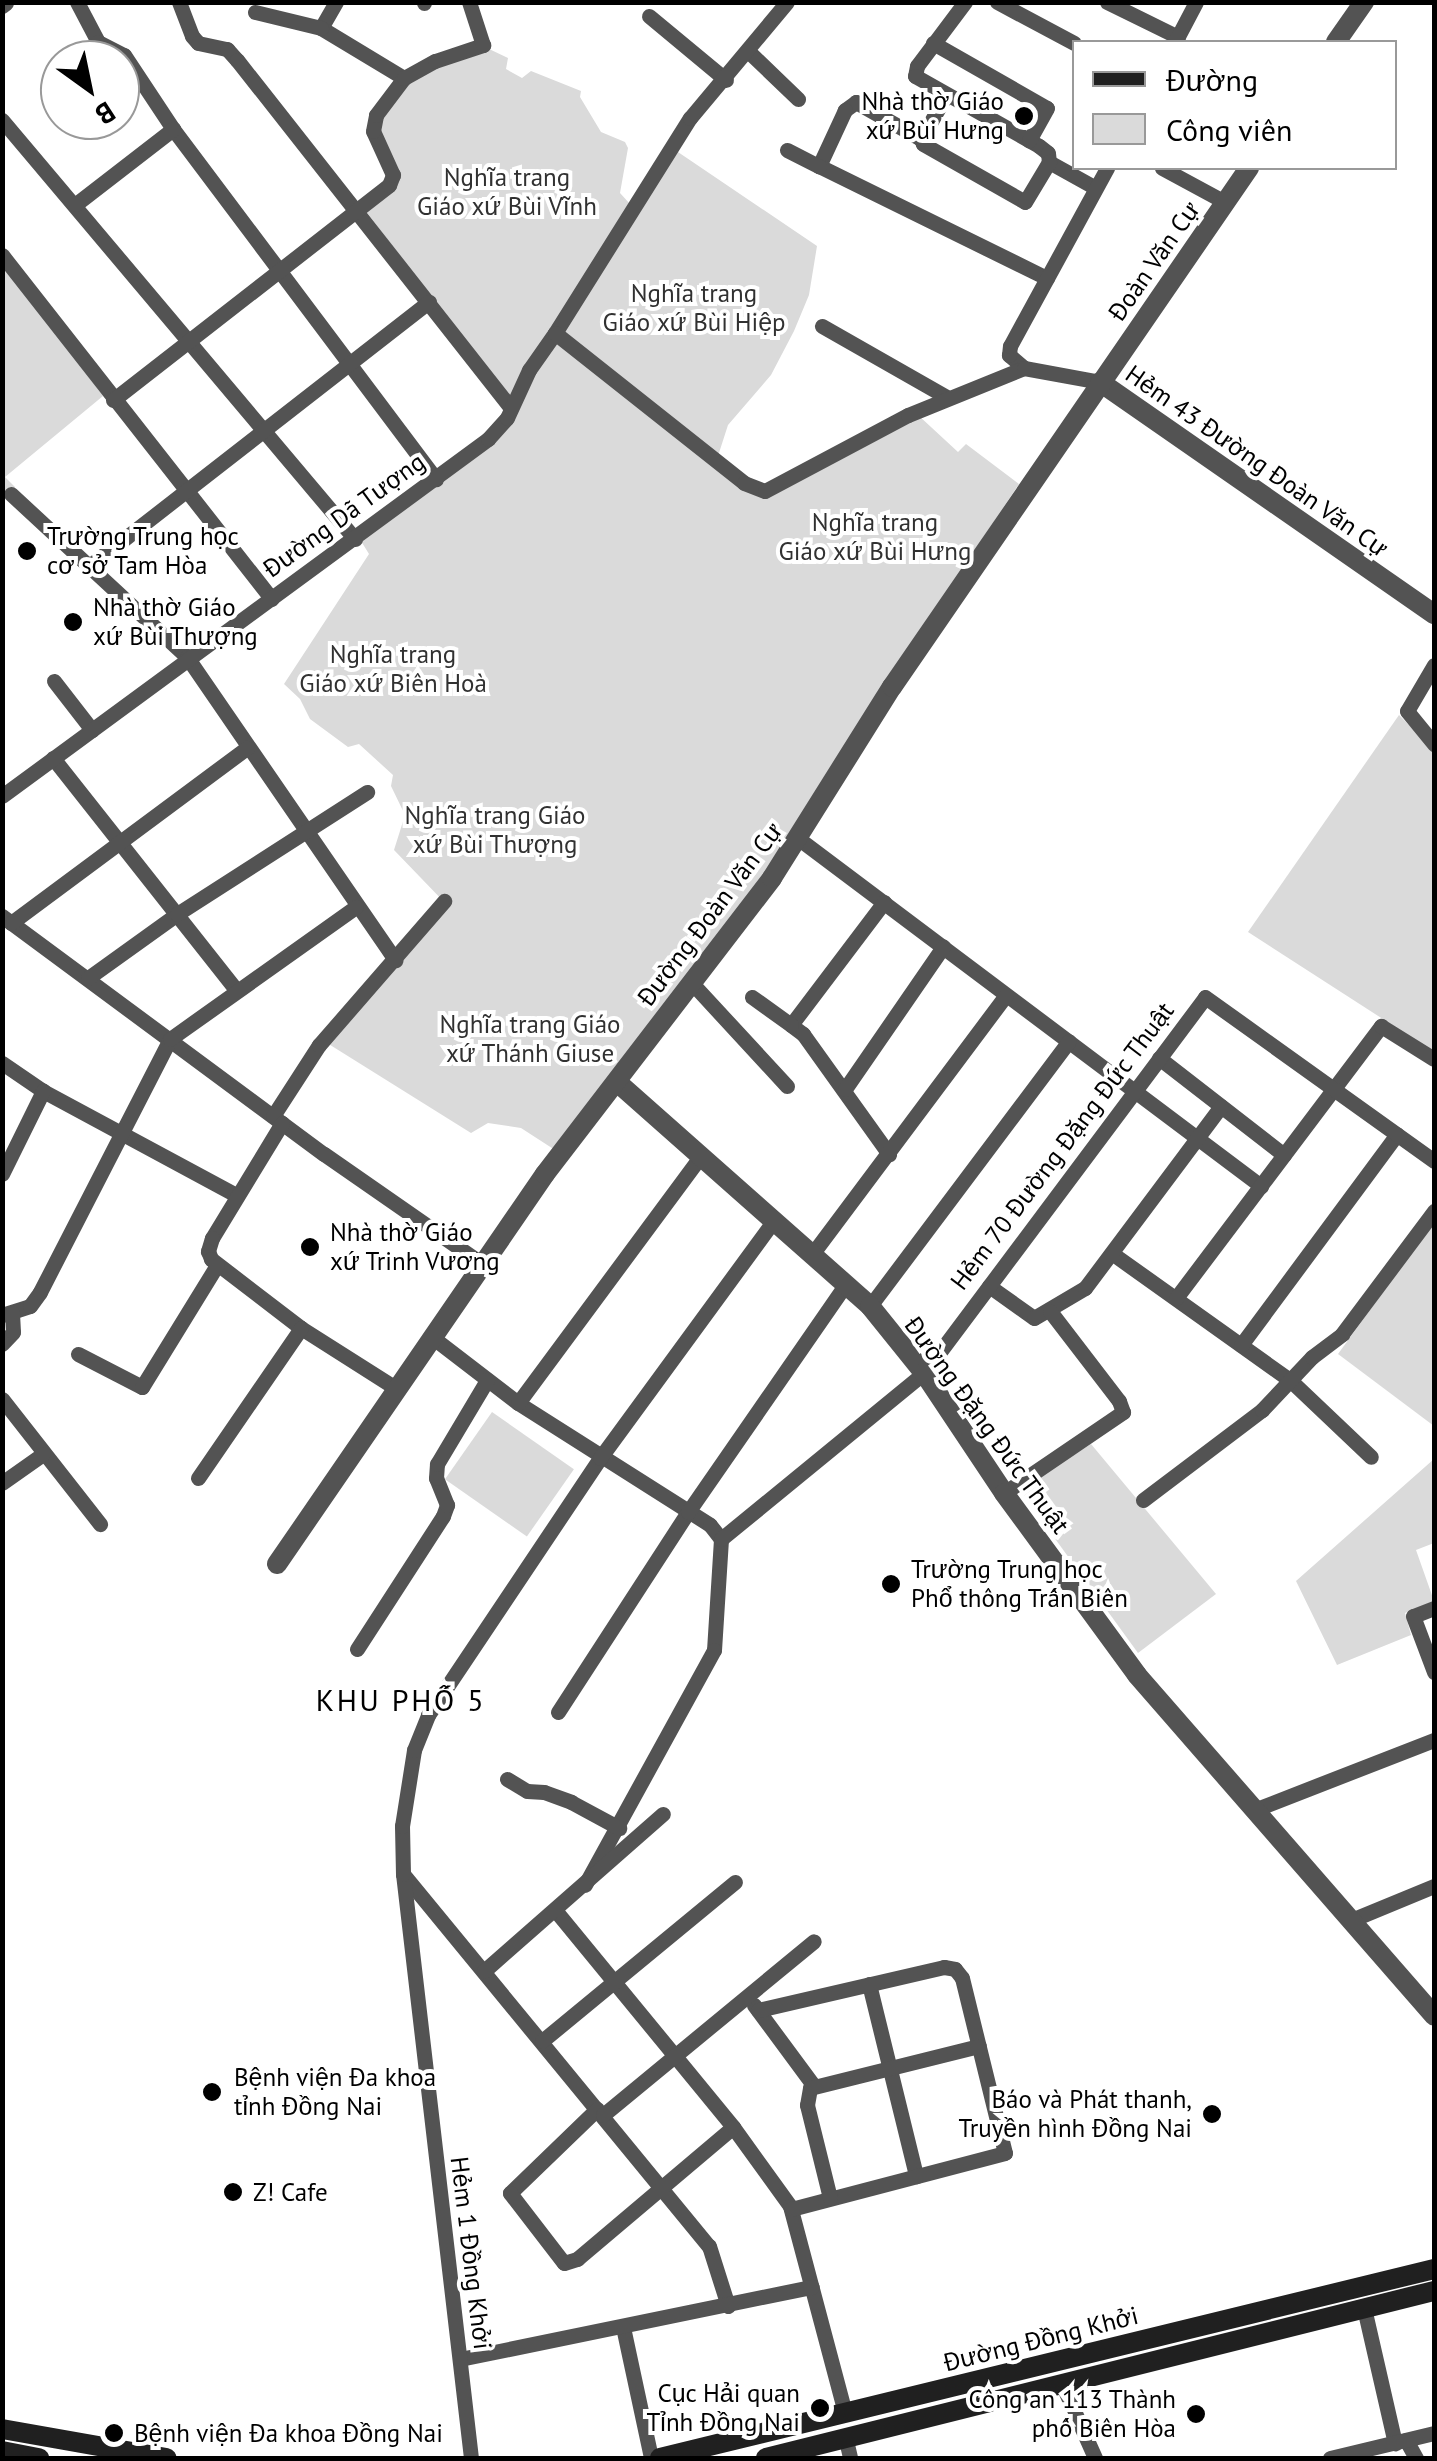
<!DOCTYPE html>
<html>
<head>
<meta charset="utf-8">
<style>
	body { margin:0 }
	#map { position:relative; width:1437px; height:2461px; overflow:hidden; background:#fff; font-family:"PT Sans",sans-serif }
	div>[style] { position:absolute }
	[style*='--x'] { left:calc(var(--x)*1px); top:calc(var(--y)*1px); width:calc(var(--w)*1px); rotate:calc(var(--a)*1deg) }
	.green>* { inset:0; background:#dadada; transform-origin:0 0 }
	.minor>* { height:15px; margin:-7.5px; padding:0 7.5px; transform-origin:7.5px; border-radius:7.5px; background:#535353 }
	.tertiary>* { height:20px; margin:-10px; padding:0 10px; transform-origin:10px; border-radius:10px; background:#535353 }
	.secondary>* { height:20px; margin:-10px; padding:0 10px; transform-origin:10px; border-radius:10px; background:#202020 }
	.dots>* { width:28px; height:28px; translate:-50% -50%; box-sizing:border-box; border:5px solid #fff; border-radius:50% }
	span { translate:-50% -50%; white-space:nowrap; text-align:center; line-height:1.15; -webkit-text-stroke:8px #fff; paint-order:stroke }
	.poi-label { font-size:25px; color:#000 }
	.right { translate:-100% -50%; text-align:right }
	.left { translate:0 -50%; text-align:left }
	.park-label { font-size:25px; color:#313131 }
	.street-label { font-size:25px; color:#000 }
	.quarter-label { font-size:30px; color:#000; letter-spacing:2.5px }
	.frame { position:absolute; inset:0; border:5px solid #000; pointer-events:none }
	.legend { position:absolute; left:1072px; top:40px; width:325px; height:130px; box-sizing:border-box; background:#fff; border:2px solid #999; margin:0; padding:12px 18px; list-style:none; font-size:30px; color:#000 }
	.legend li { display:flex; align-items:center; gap:20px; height:50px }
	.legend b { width:50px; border:2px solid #999 }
	.north { position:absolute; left:40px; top:40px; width:100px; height:100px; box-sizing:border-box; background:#fff; border:2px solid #999; border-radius:50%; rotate:147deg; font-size:28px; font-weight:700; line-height:40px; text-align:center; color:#000 }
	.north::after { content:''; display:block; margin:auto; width:35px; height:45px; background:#000; clip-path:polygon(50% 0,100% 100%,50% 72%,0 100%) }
</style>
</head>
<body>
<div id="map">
	<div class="green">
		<i style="clip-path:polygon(487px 48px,508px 58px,506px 69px,522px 78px,531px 71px,581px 91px,580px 97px,601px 132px,625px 142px,628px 148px,620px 193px,630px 204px,509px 398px,365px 210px,393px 189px,378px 125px,407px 82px,436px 66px)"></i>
		<i style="clip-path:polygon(675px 150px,817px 246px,809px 295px,794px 331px,771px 375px,728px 425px,718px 456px,561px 332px)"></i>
		<i style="clip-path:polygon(3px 262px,103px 396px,5px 477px,15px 487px,3px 500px)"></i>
		<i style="clip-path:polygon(555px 340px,754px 493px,918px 415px,958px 452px,966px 444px,1019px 484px,886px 682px,766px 874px,555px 1150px,521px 1128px,488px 1123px,471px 1133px,327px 1043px,447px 905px,394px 850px,405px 815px,391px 786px,393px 775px,359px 744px,348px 747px,310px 719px,300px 699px,284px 684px,369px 554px,361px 541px,514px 409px)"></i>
		<i style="clip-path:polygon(1399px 715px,1434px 750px,1434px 1052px,1248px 932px)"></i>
		<i style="clip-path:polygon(1434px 1222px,1434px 1426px,1338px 1354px)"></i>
		<i style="left:492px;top:1412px;width:100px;height:82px;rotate:35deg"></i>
		<i style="clip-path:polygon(1091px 1444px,1216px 1594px,1138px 1653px,1019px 1489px)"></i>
		<i style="clip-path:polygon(1434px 1459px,1434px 1543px,1416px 1550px,1434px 1601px,1405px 1613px,1411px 1635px,1337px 1665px,1296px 1581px)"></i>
	</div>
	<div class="minor">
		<i style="--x:77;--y:2;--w:45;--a:62.3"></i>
		<i style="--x:98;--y:42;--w:29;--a:27"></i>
		<i style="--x:124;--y:55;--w:89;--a:56.5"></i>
		<i style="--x:173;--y:129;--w:438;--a:53.1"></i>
		<i style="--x:179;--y:2;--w:36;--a:69"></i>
		<i style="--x:192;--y:36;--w:9;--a:49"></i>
		<i style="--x:198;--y:43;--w:30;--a:12"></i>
		<i style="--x:227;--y:49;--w:15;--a:48"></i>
		<i style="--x:237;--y:60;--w:442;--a:51.8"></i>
		<i style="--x:336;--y:2;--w:30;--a:120"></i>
		<i style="--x:321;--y:28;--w:97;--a:31.1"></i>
		<i style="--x:424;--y:2;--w:1;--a:90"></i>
		<i style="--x:965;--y:2;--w:80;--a:126.9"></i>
		<i style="--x:917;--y:66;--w:10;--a:101"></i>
		<i style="--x:915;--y:76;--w:142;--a:29.4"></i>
		<i style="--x:1039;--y:146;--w:11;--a:38"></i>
		<i style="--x:1048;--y:153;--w:9;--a:84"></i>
		<i style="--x:1049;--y:162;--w:51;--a:29.1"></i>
		<i style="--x:997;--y:2;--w:87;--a:28"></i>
		<i style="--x:1107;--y:2;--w:79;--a:26.2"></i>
		<i style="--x:2;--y:6;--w:5;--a:-37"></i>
		<i style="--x:255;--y:12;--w:68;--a:13.6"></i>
		<i style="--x:649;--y:16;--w:100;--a:39.7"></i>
		<i style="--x:1175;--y:42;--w:45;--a:-62.3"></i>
		<i style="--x:933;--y:43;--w:131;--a:29.7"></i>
		<i style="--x:1047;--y:108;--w:37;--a:119"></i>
		<i style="--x:749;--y:52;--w:68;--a:43.8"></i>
		<i style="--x:946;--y:95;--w:51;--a:119.6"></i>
		<i style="--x:921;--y:139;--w:5;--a:68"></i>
		<i style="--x:923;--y:144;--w:117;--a:29.6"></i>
		<i style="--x:1025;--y:202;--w:47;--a:-59"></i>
		<i style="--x:2;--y:120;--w:548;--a:49.89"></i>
		<i style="--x:921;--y:139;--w:75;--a:-150.4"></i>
		<i style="--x:856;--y:102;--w:14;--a:144"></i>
		<i style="--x:845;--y:110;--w:62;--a:114.9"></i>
		<i style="--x:819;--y:166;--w:254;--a:26.2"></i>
		<i style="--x:787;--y:150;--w:36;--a:27"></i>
		<i style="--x:1162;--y:168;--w:72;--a:28.4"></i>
		<i style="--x:76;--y:204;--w:123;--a:-37.7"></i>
		<i style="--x:2;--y:255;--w:437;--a:51.9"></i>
		<i style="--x:822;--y:326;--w:145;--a:29.7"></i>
		<i style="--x:555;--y:333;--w:254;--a:-57.9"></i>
		<i style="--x:690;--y:118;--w:151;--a:-50.1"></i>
		<i style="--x:1024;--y:368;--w:20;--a:-139"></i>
		<i style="--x:1009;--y:355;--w:9;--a:-84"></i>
		<i style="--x:1010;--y:346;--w:203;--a:-61.4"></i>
		<i style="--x:113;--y:400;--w:350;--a:-37.9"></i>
		<i style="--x:389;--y:185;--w:11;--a:-68"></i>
		<i style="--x:393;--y:175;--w:48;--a:-114.4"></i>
		<i style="--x:373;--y:131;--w:16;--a:-79"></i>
		<i style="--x:376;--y:115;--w:46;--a:-52.9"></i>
		<i style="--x:404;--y:78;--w:35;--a:-29"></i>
		<i style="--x:435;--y:61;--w:51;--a:-18.4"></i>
		<i style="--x:483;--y:45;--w:45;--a:-108"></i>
		<i style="--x:11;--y:494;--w:240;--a:42.8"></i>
		<i style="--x:187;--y:657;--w:368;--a:55.5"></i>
		<i style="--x:92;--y:564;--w:427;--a:-37.9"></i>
		<i style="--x:1434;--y:665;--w:53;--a:120.4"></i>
		<i style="--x:1407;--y:711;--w:43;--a:50.7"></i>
		<i style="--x:54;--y:681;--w:62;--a:52.2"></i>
		<i style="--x:53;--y:758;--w:295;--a:51.7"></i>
		<i style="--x:2;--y:796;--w:603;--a:-36.3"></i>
		<i style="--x:488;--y:439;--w:28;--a:-48"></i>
		<i style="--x:507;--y:418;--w:53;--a:-65.4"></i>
		<i style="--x:529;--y:370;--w:45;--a:-54.9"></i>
		<i style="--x:555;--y:333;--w:241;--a:38.4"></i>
		<i style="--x:744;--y:483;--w:22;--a:21"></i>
		<i style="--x:765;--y:491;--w:162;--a:-28"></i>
		<i style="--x:908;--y:415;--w:125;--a:-22.1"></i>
		<i style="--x:1024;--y:368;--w:77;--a:10.4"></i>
		<i style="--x:799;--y:839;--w:578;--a:36.91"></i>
		<i style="--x:884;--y:902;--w:154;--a:127.1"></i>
		<i style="--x:791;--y:1025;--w:15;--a:37"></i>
		<i style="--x:803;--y:1034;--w:148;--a:54.4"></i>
		<i style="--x:2;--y:916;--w:400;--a:36.5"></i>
		<i style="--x:324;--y:1154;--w:193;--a:34.8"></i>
		<i style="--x:11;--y:923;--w:294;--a:-36.6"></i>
		<i style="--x:88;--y:978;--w:110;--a:-35.7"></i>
		<i style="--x:177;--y:914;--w:226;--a:-32.7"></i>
		<i style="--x:690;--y:981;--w:143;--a:47.3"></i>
		<i style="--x:752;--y:997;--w:48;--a:35.7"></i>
		<i style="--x:1159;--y:1058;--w:158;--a:37.8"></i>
		<i style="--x:2;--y:1063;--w:50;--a:34.3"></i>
		<i style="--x:43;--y:1091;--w:219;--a:28.3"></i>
		<i style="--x:845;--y:1089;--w:173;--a:-55.4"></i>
		<i style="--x:273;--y:1116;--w:85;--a:-57.1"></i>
		<i style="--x:319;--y:1045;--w:191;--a:-49"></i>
		<i style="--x:282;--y:1123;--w:135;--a:121.3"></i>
		<i style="--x:212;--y:1238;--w:14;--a:107"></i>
		<i style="--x:208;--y:1251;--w:9;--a:69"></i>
		<i style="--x:211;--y:1259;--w:113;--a:37.5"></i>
		<i style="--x:301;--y:1328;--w:114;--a:32.4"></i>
		<i style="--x:2;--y:1174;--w:93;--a:-63.7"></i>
		<i style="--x:813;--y:1253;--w:322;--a:-53.2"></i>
		<i style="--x:1113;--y:1254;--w:219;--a:35.5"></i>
		<i style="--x:1291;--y:1381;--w:110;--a:43.5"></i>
		<i style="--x:989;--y:1286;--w:55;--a:35.4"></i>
		<i style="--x:1034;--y:1318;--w:59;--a:-30.5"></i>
		<i style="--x:1085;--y:1288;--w:227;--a:-53.2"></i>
		<i style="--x:1176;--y:1298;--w:341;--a:-53"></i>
		<i style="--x:1381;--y:1026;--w:62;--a:31.9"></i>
		<i style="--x:870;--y:1306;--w:331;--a:-53.1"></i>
		<i style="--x:2;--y:1315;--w:29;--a:-18"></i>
		<i style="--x:30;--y:1306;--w:17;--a:-54"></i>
		<i style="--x:40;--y:1292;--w:284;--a:-62.8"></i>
		<i style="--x:170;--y:1039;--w:228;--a:-35.4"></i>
		<i style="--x:432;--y:1337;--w:108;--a:37.5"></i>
		<i style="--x:518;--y:1403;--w:227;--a:32.4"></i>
		<i style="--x:710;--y:1525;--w:18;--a:52"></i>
		<i style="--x:721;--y:1539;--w:111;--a:93.6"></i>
		<i style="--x:714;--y:1650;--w:268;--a:118.8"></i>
		<i style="--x:2;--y:1344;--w:16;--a:-47"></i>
		<i style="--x:13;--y:1332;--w:19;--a:-93"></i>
		<i style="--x:1241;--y:1345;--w:262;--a:-53.5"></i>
		<i style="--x:78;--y:1354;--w:72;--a:27.3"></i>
		<i style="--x:142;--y:1387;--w:143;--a:-58.4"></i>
		<i style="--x:2;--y:1399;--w:159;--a:51.9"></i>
		<i style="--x:518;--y:1403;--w:307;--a:-53.5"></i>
		<i style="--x:198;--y:1478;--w:182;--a:-55.5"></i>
		<i style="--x:2;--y:1483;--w:50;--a:-35.3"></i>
		<i style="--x:1004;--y:1493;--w:144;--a:-34.2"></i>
		<i style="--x:1123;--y:1412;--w:12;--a:-110"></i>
		<i style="--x:1119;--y:1401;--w:113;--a:-127.5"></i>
		<i style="--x:1143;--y:1500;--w:149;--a:-37.1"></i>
		<i style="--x:1262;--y:1410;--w:73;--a:-46.7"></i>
		<i style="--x:1312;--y:1357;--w:38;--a:-37"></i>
		<i style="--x:1342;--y:1334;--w:154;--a:-53.2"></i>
		<i style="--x:721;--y:1539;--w:262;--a:-39.3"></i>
		<i style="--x:924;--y:1373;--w:469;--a:-53.2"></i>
		<i style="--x:1205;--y:997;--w:282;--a:35.6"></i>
		<i style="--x:1434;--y:1608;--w:22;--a:159"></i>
		<i style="--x:1413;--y:1616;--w:60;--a:69.4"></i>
		<i style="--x:357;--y:1649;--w:158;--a:-57.1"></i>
		<i style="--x:443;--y:1516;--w:12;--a:-70"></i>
		<i style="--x:447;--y:1505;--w:29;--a:-112"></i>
		<i style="--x:436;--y:1478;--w:14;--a:-86"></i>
		<i style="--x:437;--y:1464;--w:98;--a:-59.2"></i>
		<i style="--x:558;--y:1712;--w:239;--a:-57"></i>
		<i style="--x:688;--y:1512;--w:277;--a:-55.3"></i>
		<i style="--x:507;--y:1779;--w:23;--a:31"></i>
		<i style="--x:527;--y:1791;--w:17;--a:3"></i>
		<i style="--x:544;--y:1792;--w:29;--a:20"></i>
		<i style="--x:571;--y:1802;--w:55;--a:28.4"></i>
		<i style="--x:1254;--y:1810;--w:193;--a:-21.3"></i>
		<i style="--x:403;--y:1874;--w:482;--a:50.6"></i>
		<i style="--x:709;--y:2246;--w:63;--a:72.4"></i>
		<i style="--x:555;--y:1910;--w:281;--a:50.6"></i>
		<i style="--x:733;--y:2127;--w:97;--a:54.2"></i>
		<i style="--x:790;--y:2206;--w:214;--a:75.1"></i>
		<i style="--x:1349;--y:1921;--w:92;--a:-22.4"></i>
		<i style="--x:484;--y:1971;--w:238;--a:-41.3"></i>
		<i style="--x:869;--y:1984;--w:198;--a:76.2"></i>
		<i style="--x:754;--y:2005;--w:101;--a:53.5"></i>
		<i style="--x:758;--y:2010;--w:191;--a:-13"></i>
		<i style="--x:944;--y:1967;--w:11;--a:10"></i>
		<i style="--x:955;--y:1969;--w:11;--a:52"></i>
		<i style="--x:962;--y:1978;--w:180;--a:76.2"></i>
		<i style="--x:1005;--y:2153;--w:221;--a:165.3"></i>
		<i style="--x:542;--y:2041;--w:250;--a:-39.5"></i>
		<i style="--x:597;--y:2109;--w:121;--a:136"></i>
		<i style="--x:510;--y:2193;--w:88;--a:52.4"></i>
		<i style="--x:564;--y:2263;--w:14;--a:-17"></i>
		<i style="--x:577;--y:2259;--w:204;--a:-40.2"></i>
		<i style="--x:603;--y:2115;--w:273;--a:-39.5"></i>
		<i style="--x:830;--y:2198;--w:96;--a:-103.9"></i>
		<i style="--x:807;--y:2105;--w:17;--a:-80"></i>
		<i style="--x:810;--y:2088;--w:174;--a:-14"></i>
		<i style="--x:1364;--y:2308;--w:139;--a:77.1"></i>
		<i style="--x:623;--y:2327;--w:134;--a:77.9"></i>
		<i style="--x:460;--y:2359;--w:359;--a:-11.6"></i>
		<i style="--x:1063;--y:2386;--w:79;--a:66"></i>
		<i style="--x:846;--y:2440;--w:18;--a:77"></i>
		<i style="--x:1406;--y:2440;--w:21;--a:61"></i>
		<i style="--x:471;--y:2458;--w:588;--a:-96.64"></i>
		<i style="--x:403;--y:1874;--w:48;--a:-91.2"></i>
		<i style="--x:402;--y:1826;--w:77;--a:-81"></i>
		<i style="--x:414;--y:1750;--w:38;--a:-68"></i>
		<i style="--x:428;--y:1715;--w:309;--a:-56.2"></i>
		<i style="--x:600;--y:1458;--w:296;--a:-53.8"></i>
		<i style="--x:1330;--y:2458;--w:107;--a:-13.5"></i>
	</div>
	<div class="tertiary">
		<i style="--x:1336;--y:42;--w:49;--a:-55"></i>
		<i style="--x:1100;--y:382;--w:407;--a:34.8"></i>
		<i style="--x:617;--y:1082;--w:338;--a:41.5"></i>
		<i style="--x:870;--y:1306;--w:86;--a:51.1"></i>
		<i style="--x:924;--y:1373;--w:144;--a:56.3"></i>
		<i style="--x:1004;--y:1493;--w:225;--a:53.8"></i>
		<i style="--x:1137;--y:1675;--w:452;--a:48.9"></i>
		<i style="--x:277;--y:1564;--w:473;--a:-55.5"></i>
		<i style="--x:545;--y:1174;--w:373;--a:-52.5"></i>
		<i style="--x:772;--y:878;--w:226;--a:-57.9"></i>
		<i style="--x:892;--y:687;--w:630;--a:-55.48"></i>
	</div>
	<div class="secondary">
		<i style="--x:2;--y:2429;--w:167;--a:10"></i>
		<i style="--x:2;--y:2451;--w:38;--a:11"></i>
		<i style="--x:660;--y:2458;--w:797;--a:-13.72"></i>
		<i style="--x:766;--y:2458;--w:689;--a:-14.04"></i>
	</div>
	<div class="dots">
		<i style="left:1024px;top:116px;background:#000"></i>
		<i style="left:27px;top:551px;background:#000"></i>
		<i style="left:73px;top:622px;background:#000"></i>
		<i style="left:310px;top:1247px;background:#000"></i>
		<i style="left:891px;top:1584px;background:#000"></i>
		<i style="left:212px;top:2092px;background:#000"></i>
		<i style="left:1212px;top:2114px;background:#000"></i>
		<i style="left:233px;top:2192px;background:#000"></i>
		<i style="left:820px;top:2408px;background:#000"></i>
		<i style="left:1196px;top:2414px;background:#000"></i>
		<i style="left:114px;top:2433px;background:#000"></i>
	</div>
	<div class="poi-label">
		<span class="right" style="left:1004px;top:116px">Nhà thờ Giáo<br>xứ Bùi Hưng</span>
		<span class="left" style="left:47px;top:551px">Trường Trung học<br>cơ sở Tam Hòa</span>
		<span class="left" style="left:93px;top:622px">Nhà thờ Giáo<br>xứ Bùi Thượng</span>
		<span class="left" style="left:330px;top:1247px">Nhà thờ Giáo<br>xứ Trinh Vương</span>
		<span class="left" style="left:911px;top:1584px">Trường Trung học<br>Phổ thông Trấn Biên</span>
		<span class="left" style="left:234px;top:2092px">Bệnh viện Đa khoa<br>tỉnh Đồng Nai</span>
		<span class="right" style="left:1192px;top:2114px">Báo và Phát thanh,<br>Truyền hình Đồng Nai</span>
		<span class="left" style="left:253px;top:2192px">Z! Cafe</span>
		<span class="right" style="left:800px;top:2408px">Cục Hải quan<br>Tỉnh Đồng Nai</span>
		<span class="right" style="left:1176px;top:2414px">Công an 113 Thành<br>phố Biên Hòa</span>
		<span class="left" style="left:134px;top:2433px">Bệnh viện Đa khoa Đồng Nai</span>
	</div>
	<div class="park-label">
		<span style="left:507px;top:192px">Nghĩa trang<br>Giáo xứ Bùi Vĩnh</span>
		<span style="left:694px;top:308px">Nghĩa trang<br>Giáo xứ Bùi Hiệp</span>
		<span style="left:875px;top:537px">Nghĩa trang<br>Giáo xứ Bùi Hưng</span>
		<span style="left:393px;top:669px">Nghĩa trang<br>Giáo xứ Biên Hoà</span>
		<span style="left:495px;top:830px">Nghĩa trang Giáo<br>xứ Bùi Thượng</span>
		<span style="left:530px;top:1039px">Nghĩa trang Giáo<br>xứ Thánh Giuse</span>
	</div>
	<div class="street-label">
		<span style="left:1154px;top:261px;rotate:-55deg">Đoàn Văn Cự</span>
		<span style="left:1257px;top:461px;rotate:35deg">Hẻm 43 Đường Đoàn Văn Cự</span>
		<span style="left:344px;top:515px;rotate:-36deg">Đường Dã Tượng</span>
		<span style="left:710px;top:914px;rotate:-53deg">Đường Đoàn Văn Cự</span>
		<span style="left:1062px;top:1146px;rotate:-53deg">Hẻm 70 Đường Đặng Đức Thuật</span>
		<span style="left:987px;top:1425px;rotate:54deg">Đường Đặng Đức Thuật</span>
		<span style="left:471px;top:2253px;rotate:83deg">Hẻm 1 Đồng Khởi</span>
		<span style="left:1041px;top:2339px;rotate:-14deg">Đường Đồng Khởi</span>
	</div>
	<div class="quarter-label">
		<span style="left:401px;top:1700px">KHU PHỐ 5</span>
	</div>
	<div class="frame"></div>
	<ul class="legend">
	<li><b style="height:12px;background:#202020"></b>Đường</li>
	<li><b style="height:28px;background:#dadada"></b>Công viên</li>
	</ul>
	<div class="north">B</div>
</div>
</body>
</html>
